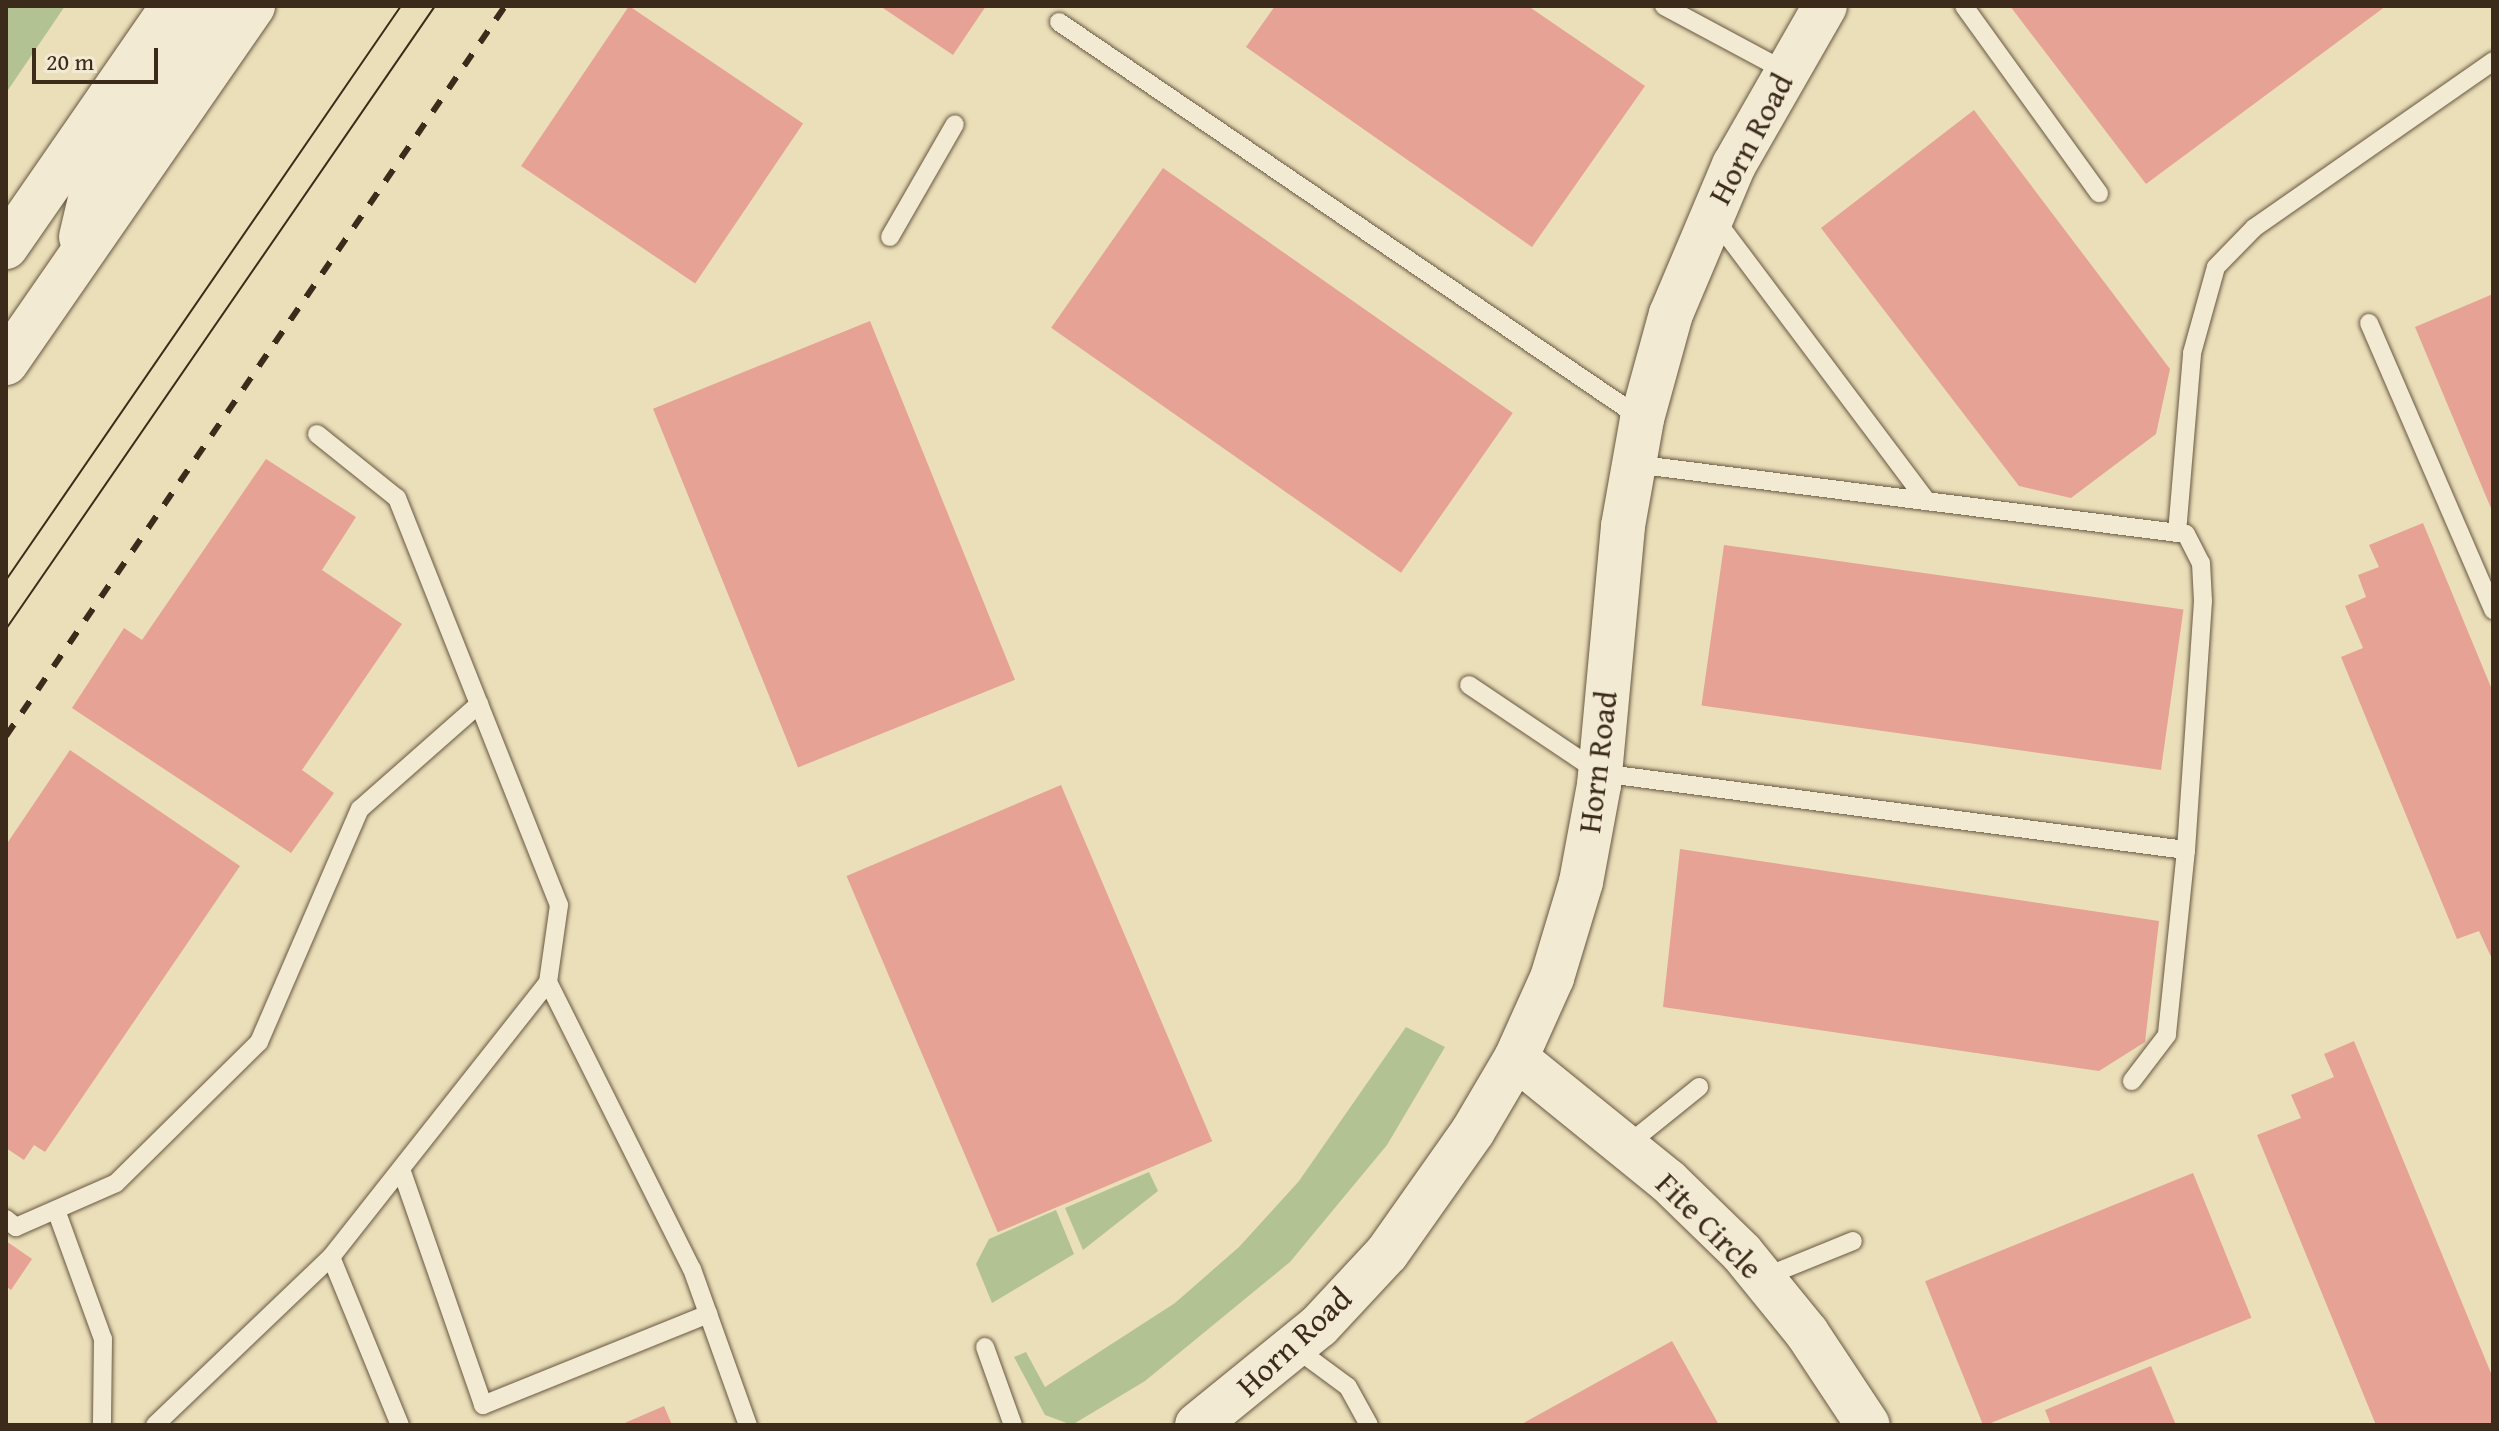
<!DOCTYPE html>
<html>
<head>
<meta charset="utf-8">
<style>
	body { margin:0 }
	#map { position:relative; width:2499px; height:1431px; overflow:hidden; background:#ebdfb9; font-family:"Gentium Book Plus",serif }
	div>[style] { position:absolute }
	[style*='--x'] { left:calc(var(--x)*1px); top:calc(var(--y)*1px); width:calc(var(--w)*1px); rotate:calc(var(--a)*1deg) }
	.green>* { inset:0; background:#b3c292 }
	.building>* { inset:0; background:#e5a295; transform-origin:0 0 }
	.roads { filter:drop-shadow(0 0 2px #685842) drop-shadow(0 0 2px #685842) }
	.service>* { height:18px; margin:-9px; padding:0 9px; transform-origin:9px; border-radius:9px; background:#f2ead2 }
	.tertiary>* { height:44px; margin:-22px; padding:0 22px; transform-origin:22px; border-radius:22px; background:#f2ead2 }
	.secondary>* { height:44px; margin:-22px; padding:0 22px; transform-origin:22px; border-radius:22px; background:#f2ead2 }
	.tram>* { height:2px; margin:-1px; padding:0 1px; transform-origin:1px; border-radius:1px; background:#3c2b1b }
	.rail>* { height:6px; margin-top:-3px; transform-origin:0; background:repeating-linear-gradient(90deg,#3c2b1b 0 14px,transparent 0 28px) }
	span { translate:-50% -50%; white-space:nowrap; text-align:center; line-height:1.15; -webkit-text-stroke:7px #f2ead2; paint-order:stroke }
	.street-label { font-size:32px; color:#3c2b1b }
	.frame { position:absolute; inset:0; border:8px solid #3c2b1b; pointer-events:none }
	.scale { position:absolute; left:32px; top:48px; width:126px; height:36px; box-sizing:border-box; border:4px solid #3c2b1b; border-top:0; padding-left:10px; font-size:24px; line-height:28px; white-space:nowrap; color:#3c2b1b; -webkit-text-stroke:6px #f2ead2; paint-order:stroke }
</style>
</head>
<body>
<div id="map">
	<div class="green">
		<i style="clip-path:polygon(6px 6px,65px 6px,6px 93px)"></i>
		<i style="clip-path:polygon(1406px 1027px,1445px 1047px,1387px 1145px,1290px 1262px,1145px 1381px,1072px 1425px,1045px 1415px,1014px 1357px,1026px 1352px,1045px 1387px,1175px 1303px,1239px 1247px,1299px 1181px)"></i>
		<i style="clip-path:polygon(1149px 1172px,1158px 1191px,1083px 1250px,1065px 1208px)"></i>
		<i style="clip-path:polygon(1056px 1210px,1074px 1254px,992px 1303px,976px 1264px,989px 1239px)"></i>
	</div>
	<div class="building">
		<i style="left:629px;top:6px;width:210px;height:193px;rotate:34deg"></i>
		<i style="clip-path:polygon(880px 6px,986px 6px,953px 55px)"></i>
		<i style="clip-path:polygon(1275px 6px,1528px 6px,1645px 86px,1532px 247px,1246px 47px)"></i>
		<i style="clip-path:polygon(2010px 6px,2386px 6px,2146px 184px)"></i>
		<i style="clip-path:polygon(1974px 110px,2170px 369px,2156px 434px,2071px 498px,2019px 486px,1821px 228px)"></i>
		<i style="left:1163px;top:168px;width:427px;height:195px;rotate:35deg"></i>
		<i style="clip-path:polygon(2493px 294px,2493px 513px,2415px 327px)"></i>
		<i style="left:870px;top:321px;width:387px;height:234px;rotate:68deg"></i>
		<i style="clip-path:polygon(266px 459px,356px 517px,322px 570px,402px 624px,302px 770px,334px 793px,291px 853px,72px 708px,124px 628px,142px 640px)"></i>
		<i style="clip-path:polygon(2423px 523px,2493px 692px,2493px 961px,2479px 931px,2457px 939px,2341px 657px,2363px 648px,2345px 606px,2366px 597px,2358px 575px,2379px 567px,2369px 545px)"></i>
		<i style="left:1724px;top:545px;width:464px;height:162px;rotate:8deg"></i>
		<i style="clip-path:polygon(70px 750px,240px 866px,45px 1152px,34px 1145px,24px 1160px,6px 1148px,6px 845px)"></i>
		<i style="left:1061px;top:785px;width:387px;height:233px;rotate:67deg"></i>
		<i style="clip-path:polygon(1680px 849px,2159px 921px,2145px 1042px,2099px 1071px,1663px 1007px)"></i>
		<i style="clip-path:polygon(2354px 1041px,2493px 1378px,2493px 1425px,2376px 1425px,2257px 1135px,2301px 1118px,2291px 1095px,2334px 1077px,2324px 1054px)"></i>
		<i style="left:2193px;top:1173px;width:156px;height:289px;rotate:68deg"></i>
		<i style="clip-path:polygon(6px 1241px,32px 1259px,11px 1290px,6px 1286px)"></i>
		<i style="clip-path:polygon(1672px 1341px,1719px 1425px,1520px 1425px)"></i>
		<i style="clip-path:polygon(2151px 1366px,2176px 1425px,2051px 1425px,2045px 1410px)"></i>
		<i style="clip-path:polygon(664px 1406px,672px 1425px,620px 1425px)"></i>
	</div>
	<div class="roads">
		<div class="service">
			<i style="--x:1664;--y:6;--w:140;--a:28.2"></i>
			<i style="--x:1964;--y:6;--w:231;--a:54.2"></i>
			<i style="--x:1059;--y:22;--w:705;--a:34.25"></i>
			<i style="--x:1715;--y:219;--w:353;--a:53.1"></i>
			<i style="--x:890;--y:237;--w:130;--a:-60.1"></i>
			<i style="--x:2369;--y:323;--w:313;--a:66.6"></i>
			<i style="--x:317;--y:434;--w:102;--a:38.7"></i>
			<i style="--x:397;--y:498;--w:438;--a:68.3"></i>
			<i style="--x:559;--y:905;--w:78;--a:98.1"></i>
			<i style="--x:548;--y:982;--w:321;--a:63.4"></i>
			<i style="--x:692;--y:1269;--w:166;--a:70.3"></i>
			<i style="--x:1634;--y:464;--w:556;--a:7.23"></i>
			<i style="--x:2186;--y:534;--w:33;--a:63"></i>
			<i style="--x:2201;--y:563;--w:38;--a:87"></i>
			<i style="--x:2203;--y:601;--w:250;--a:93.9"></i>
			<i style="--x:2186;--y:850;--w:186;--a:95.9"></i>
			<i style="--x:2167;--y:1035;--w:58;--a:127.3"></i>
			<i style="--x:2177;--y:533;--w:181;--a:-85.2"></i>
			<i style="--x:2192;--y:353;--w:89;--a:-74.4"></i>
			<i style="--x:2216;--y:267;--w:54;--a:-45.7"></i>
			<i style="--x:2254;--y:228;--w:292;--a:-34.9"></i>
			<i style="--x:1469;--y:685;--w:158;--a:33.9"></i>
			<i style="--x:1600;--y:773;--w:591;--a:7.49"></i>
			<i style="--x:1626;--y:1146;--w:94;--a:-38.9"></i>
			<i style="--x:401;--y:1169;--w:250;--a:70.8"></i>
			<i style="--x:483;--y:1405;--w:243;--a:-22"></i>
			<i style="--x:56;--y:1210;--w:137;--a:70"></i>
			<i style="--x:103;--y:1339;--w:86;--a:90.7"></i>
			<i style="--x:6;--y:1219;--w:13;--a:39"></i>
			<i style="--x:16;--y:1227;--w:109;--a:-23.7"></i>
			<i style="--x:116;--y:1183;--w:201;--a:-44.6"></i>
			<i style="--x:259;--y:1042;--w:254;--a:-66.6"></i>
			<i style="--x:360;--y:809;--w:159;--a:-41.4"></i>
			<i style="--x:331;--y:1257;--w:182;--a:67.7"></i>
			<i style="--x:1762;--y:1278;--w:98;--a:-22.1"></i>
			<i style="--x:985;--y:1347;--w:83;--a:70.3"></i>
			<i style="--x:1294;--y:1347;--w:67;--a:36.5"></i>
			<i style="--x:1348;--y:1387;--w:43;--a:61.1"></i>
			<i style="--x:155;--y:1425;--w:243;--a:-43.7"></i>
			<i style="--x:331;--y:1257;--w:350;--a:-51.7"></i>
		</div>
		<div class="tertiary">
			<i style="--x:1516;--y:1058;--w:196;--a:39"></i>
			<i style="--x:1668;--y:1181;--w:103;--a:44.2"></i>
			<i style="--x:1742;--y:1253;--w:103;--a:50.9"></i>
			<i style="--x:1807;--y:1333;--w:110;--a:56.5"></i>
			<i style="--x:1197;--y:1425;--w:157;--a:-39.1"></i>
			<i style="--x:1319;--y:1326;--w:100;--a:-47"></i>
			<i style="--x:1387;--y:1253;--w:149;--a:-54.8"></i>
			<i style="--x:1473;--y:1131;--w:85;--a:-59.5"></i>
			<i style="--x:1516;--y:1058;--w:88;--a:-65.8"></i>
			<i style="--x:1552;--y:978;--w:100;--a:-73.2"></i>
			<i style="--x:1581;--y:882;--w:99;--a:-79.5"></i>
			<i style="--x:1599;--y:785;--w:260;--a:-84.7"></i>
			<i style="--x:1623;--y:526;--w:109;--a:-79.9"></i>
			<i style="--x:1642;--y:419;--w:109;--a:-74.6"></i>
			<i style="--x:1671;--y:314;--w:162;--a:-67.1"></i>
			<i style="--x:1734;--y:165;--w:183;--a:-60.2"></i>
		</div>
		<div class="secondary">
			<i style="--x:81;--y:237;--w:61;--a:-76.7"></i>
			<i style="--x:95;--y:178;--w:207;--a:-56.2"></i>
			<i style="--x:6;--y:247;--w:293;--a:-55.3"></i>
			<i style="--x:6;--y:363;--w:434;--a:-55.3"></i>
		</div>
	</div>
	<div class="tram">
		<i style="--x:6;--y:580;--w:697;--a:-55.47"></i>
		<i style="--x:6;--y:629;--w:756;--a:-55.45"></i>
	</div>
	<div class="rail">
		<i style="--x:6;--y:736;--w:884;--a:-55.64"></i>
	</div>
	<div class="street-label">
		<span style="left:1751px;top:139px;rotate:-62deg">Horn Road</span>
		<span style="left:1598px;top:762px;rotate:-83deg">Horn Road</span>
		<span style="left:1709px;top:1226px;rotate:45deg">Fite Circle</span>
		<span style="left:1294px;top:1342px;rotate:-43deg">Horn Road</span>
	</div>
	<div class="frame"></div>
	<div class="scale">20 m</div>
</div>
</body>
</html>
